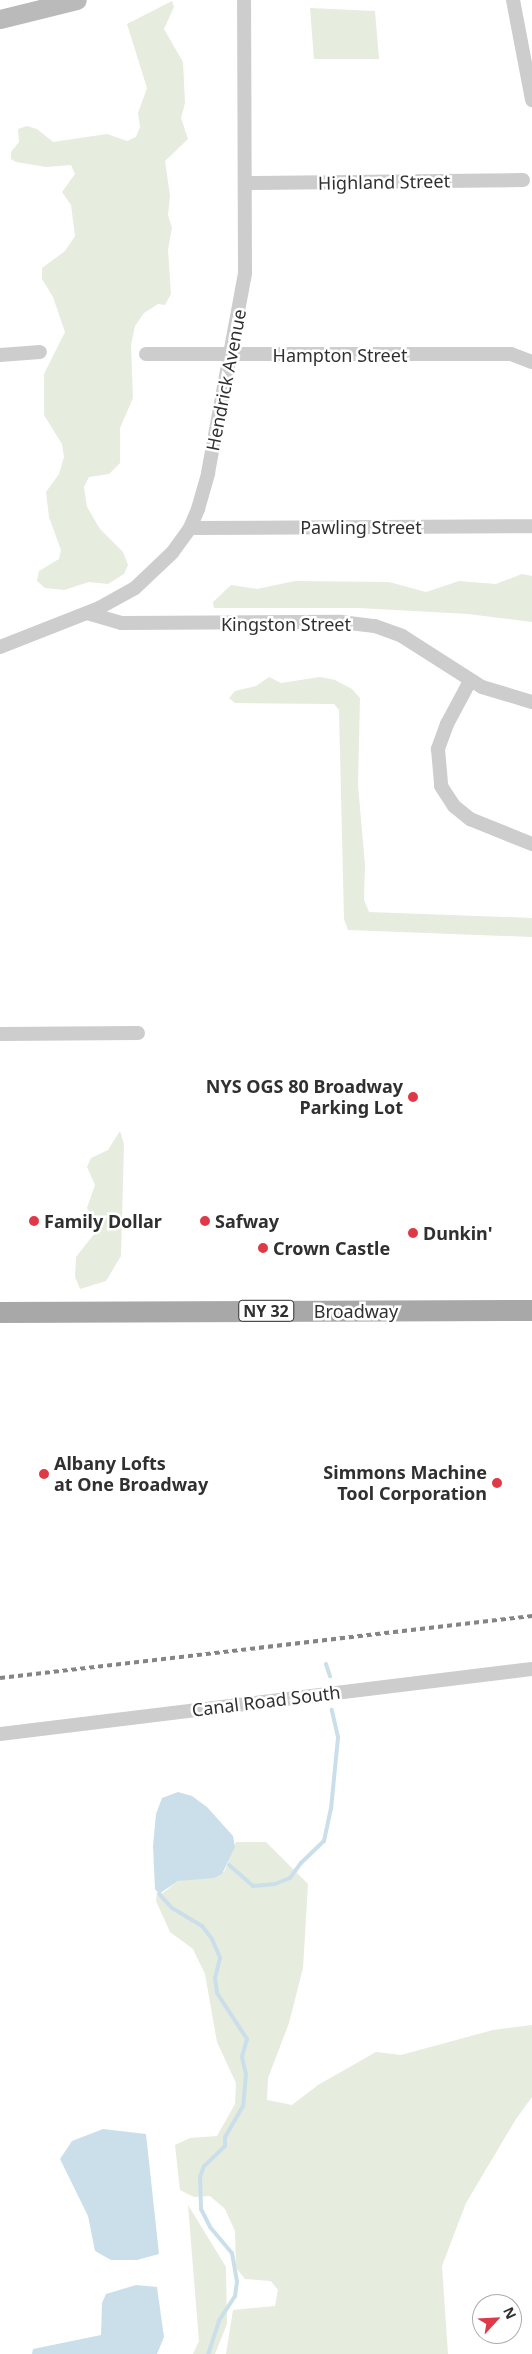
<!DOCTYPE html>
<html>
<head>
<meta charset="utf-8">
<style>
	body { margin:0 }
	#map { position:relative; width:532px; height:2354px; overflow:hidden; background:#fff; font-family:"Noto Sans",sans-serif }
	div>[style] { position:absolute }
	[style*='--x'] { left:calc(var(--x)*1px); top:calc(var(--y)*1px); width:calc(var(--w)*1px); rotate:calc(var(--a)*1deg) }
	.green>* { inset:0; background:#e6ecde }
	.water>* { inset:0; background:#cbdfeb }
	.stream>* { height:4px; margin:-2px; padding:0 2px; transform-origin:2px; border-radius:2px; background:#cbdfeb }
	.minor>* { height:14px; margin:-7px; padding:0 7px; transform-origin:7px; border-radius:7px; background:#cdcdcd }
	.secondary>* { height:19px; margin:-9.5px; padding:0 9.5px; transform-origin:9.5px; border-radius:9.5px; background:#bababa }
	.primary>* { height:21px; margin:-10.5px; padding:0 10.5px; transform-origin:10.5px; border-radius:10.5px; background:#a8a8a8 }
	.rail>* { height:4px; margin-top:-2px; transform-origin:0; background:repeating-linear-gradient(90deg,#858585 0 5px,transparent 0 9px) }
	.dots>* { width:14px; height:14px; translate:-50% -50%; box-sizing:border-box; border:2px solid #fff; border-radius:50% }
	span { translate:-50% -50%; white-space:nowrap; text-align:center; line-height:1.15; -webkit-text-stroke:5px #fff; paint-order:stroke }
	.shield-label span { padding:1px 4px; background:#fff; border:1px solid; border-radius:4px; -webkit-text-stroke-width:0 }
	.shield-label { font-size:16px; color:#303030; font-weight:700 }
	.street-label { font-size:18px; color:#303030 }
	.poi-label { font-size:18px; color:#303030; font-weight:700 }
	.right { translate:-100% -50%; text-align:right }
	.left { translate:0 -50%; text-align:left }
	.north { position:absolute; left:472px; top:2294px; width:50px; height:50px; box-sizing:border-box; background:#fff; border:1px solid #acacac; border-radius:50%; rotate:65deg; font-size:14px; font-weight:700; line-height:20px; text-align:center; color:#303030 }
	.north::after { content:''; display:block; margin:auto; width:18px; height:22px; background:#df3947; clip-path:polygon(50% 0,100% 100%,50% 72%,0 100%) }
</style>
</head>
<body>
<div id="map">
	<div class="green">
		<i style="clip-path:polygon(172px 1px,174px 7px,164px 29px,183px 62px,185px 103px,181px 118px,188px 139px,165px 161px,170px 196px,168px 215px,172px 228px,168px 250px,171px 294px,165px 305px,158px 304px,144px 313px,135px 326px,131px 345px,133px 398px,120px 428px,120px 463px,109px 474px,89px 477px,84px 487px,87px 507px,100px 529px,123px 552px,128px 565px,124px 574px,108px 584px,89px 582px,64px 590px,45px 588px,37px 581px,39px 571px,59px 559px,61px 550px,49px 517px,46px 492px,59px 474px,64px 457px,62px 444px,44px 415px,44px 374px,65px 332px,53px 297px,42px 279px,42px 268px,65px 251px,75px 236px,71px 205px,62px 192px,75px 174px,71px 165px,46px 167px,16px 162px,11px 159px,11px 152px,19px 142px,18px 129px,27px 126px,37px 129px,53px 142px,107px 134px,127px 141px,136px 137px,140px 127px,138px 113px,147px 88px,127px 24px)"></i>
		<i style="clip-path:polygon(310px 8px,375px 11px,379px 59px,314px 59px)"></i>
		<i style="clip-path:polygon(522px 574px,532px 576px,532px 622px,468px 614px,359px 608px,214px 608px,213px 602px,231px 585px,257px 589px,295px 581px,389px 582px,426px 592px,459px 581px,496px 584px)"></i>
		<i style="clip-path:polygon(269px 677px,281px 683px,320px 677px,335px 680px,352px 689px,360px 698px,358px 785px,365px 865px,364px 900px,369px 912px,532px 918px,532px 937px,348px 930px,344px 919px,339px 710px,334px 704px,235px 703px,229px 698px,235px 691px,256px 686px)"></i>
		<i style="clip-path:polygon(120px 1131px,124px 1144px,121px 1256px,106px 1281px,80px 1289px,75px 1277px,76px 1257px,98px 1229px,87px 1208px,95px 1185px,87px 1167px,91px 1158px,108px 1150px)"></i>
		<i style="clip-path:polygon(236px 1842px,266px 1842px,308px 1884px,303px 1968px,289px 2023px,268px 2078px,267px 2100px,292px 2105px,318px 2085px,376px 2052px,401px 2055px,493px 2030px,532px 2025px,532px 2097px,516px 2119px,466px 2203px,442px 2266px,448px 2354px,226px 2354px,233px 2310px,275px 2306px,278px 2290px,271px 2281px,245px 2279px,236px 2268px,235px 2231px,225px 2209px,210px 2196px,194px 2197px,180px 2190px,175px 2145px,190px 2138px,217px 2136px,235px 2104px,236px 2083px,217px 2042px,205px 1974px,193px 1949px,170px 1932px,156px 1901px,157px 1893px,163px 1893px,178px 1881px,224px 1872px)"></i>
		<i style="clip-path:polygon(188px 2205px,226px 2267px,227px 2324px,215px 2354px,193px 2354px,199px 2341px)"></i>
	</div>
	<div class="water">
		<i style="clip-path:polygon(178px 1792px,192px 1796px,207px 1807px,233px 1836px,235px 1847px,222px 1874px,214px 1878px,178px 1881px,159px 1894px,155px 1889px,153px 1846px,156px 1814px,162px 1798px)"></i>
		<i style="clip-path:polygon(103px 2129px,146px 2134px,159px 2254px,137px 2260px,111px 2260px,95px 2251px,88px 2216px,60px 2159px,72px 2141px)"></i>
		<i style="clip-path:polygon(136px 2285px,157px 2287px,164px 2337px,157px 2354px,32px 2354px,33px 2349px,101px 2335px,102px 2303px,106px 2294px)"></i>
	</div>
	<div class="stream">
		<i style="--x:326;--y:1664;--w:13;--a:72"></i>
		<i style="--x:229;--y:1865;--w:32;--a:41"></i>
		<i style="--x:253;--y:1886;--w:22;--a:-5"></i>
		<i style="--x:275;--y:1884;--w:16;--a:-22"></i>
		<i style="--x:290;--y:1878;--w:19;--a:-54"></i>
		<i style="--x:301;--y:1863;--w:32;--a:-44"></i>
		<i style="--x:324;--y:1841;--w:33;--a:-78"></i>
		<i style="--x:331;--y:1809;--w:72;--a:-84.4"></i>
		<i style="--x:338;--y:1737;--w:28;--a:-103"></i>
		<i style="--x:159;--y:1894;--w:19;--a:47"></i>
		<i style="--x:172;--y:1908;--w:35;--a:31"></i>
		<i style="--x:202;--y:1926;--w:16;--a:52"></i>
		<i style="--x:212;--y:1939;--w:21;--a:67"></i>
		<i style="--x:220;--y:1958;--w:21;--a:104"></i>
		<i style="--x:215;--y:1978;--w:15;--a:82"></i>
		<i style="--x:217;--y:1993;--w:55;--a:56.9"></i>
		<i style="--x:247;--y:2039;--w:19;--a:106"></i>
		<i style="--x:242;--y:2057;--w:17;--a:77"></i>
		<i style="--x:246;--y:2074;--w:32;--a:95"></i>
		<i style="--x:243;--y:2106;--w:36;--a:120"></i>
		<i style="--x:225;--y:2137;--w:9;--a:90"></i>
		<i style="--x:225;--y:2146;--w:29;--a:136"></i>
		<i style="--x:204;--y:2166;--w:12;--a:110"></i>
		<i style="--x:200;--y:2177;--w:32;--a:88"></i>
		<i style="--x:201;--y:2209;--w:20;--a:63"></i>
		<i style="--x:210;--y:2227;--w:34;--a:50"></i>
		<i style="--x:232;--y:2253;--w:29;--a:80"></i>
		<i style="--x:237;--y:2282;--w:14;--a:98"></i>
		<i style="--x:235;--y:2296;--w:30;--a:123"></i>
		<i style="--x:219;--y:2321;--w:35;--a:108"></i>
	</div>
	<div class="minor">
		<i style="--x:513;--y:0;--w:102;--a:79.2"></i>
		<i style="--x:246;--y:183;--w:277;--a:-0.6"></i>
		<i style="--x:146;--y:354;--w:365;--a:0"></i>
		<i style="--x:511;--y:354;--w:22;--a:21"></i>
		<i style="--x:0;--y:355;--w:40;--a:-4.3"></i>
		<i style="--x:190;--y:528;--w:342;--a:-0.3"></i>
		<i style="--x:87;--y:613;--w:35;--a:16"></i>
		<i style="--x:121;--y:623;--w:220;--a:-0.3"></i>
		<i style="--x:341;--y:622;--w:34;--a:7"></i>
		<i style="--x:375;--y:626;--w:29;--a:20"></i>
		<i style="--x:402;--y:636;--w:95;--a:32.5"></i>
		<i style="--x:482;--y:687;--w:52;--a:16.7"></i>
		<i style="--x:0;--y:647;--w:106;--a:-21.5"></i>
		<i style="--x:99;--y:608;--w:41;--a:-29.1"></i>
		<i style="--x:135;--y:588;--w:51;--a:-43.4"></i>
		<i style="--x:172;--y:553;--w:31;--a:-54"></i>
		<i style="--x:190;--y:528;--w:21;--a:-67"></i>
		<i style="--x:198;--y:509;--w:37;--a:-74"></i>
		<i style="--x:208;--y:473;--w:203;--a:-79.5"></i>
		<i style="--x:245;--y:273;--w:273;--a:-90.2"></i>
		<i style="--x:470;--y:681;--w:49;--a:118.1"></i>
		<i style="--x:447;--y:724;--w:27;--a:110"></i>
		<i style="--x:438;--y:749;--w:37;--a:85"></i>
		<i style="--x:441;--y:786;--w:24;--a:57"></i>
		<i style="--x:454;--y:806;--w:21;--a:39"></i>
		<i style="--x:470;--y:819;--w:67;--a:22"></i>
		<i style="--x:0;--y:1034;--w:138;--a:-0.4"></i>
		<i style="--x:0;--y:1734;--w:536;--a:-6.97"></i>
	</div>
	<div class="secondary">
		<i style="--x:0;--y:19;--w:79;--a:-13.9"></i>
	</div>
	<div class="primary">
		<i style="--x:0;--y:1312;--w:532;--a:-0.22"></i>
	</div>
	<div class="rail">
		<i style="--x:0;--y:1678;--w:536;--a:-6.65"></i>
	</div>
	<div class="dots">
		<i style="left:413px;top:1097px;background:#df3947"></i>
		<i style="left:34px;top:1221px;background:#df3947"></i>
		<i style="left:205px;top:1221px;background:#df3947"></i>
		<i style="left:413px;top:1233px;background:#df3947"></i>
		<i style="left:263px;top:1248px;background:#df3947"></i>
		<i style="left:44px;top:1474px;background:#df3947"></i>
		<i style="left:497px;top:1483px;background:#df3947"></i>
	</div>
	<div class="shield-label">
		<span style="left:266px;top:1311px">NY 32</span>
	</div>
	<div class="street-label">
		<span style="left:384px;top:182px;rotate:-1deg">Highland Street</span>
		<span style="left:340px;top:355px">Hampton Street</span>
		<span style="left:226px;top:380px;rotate:-79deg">Hendrick Avenue</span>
		<span style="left:361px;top:527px">Pawling Street</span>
		<span style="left:286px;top:624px">Kingston Street</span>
		<span style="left:356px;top:1311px">Broadway</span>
		<span style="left:266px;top:1701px;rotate:-7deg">Canal Road South</span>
	</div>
	<div class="poi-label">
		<span class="right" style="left:403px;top:1097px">NYS OGS 80 Broadway<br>Parking Lot</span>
		<span class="left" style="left:44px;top:1221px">Family Dollar</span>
		<span class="left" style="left:215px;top:1221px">Safway</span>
		<span class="left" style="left:423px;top:1233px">Dunkin'</span>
		<span class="left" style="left:273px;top:1248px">Crown Castle</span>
		<span class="left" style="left:54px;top:1474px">Albany Lofts<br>at One Broadway</span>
		<span class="right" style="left:487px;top:1483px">Simmons Machine<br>Tool Corporation</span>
	</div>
	<div class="north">N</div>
</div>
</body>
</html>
